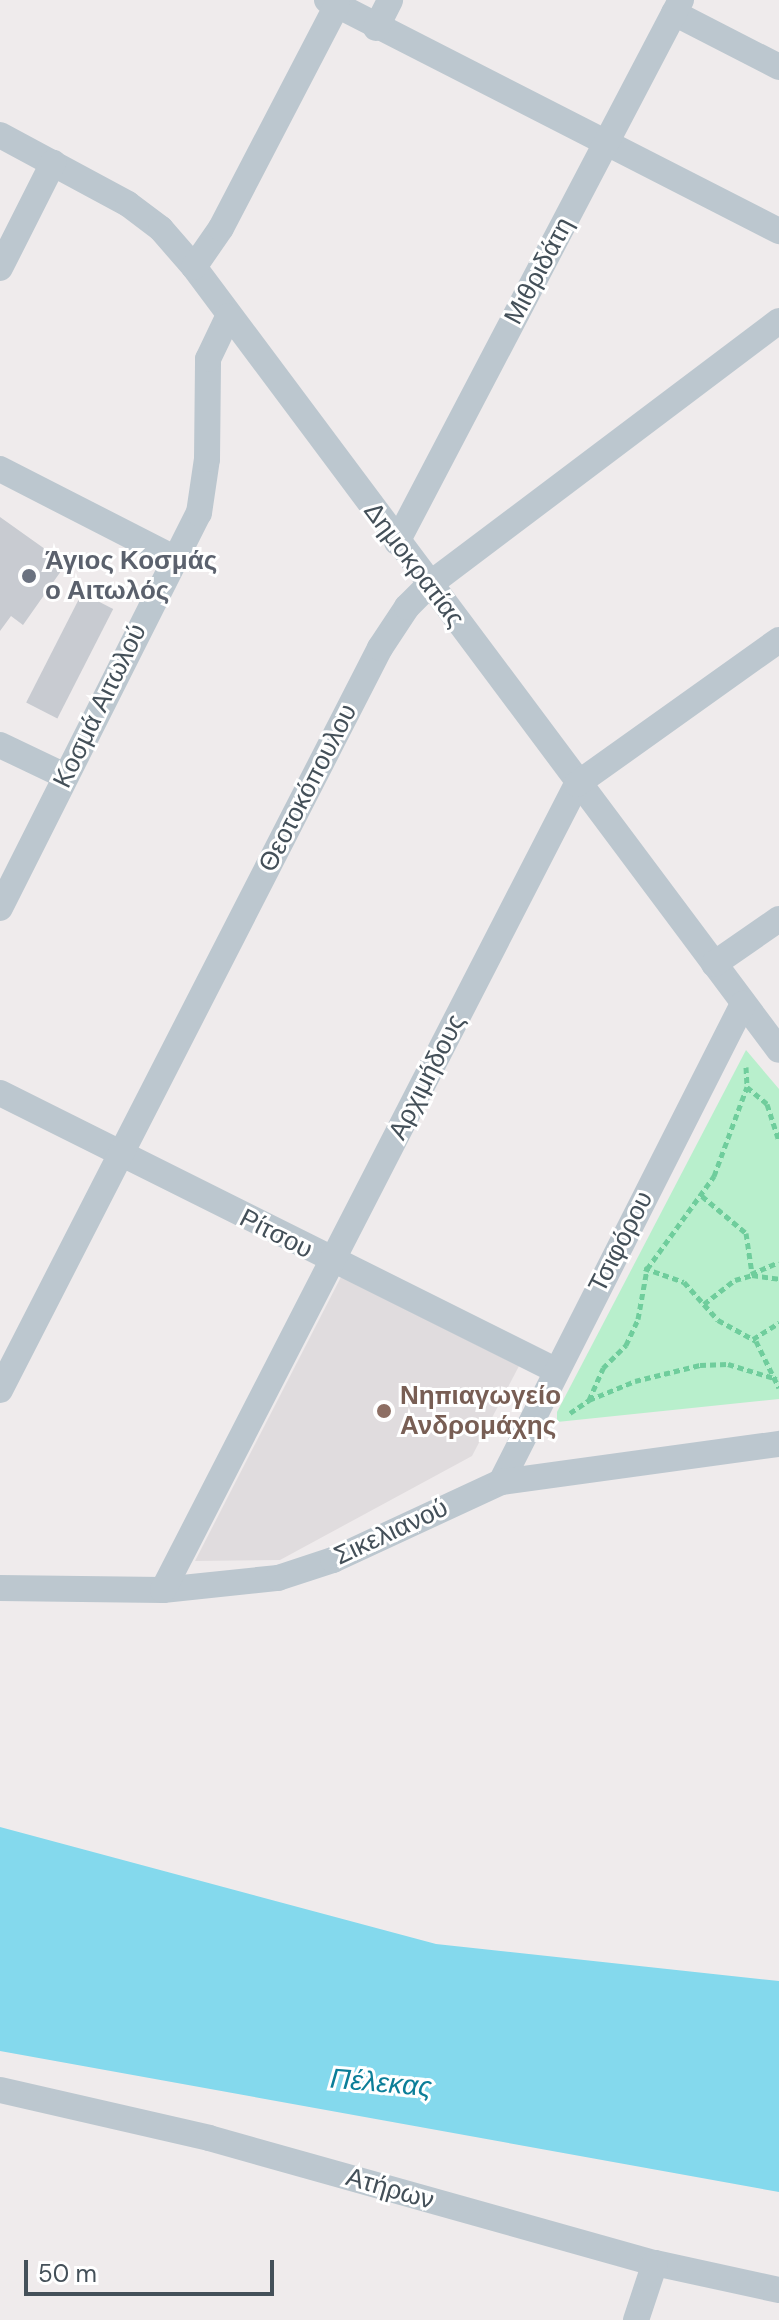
<!DOCTYPE html>
<html>
<head>
<meta charset="utf-8">
<style>
	body { margin:0 }
	#map { position:relative; width:779px; height:2320px; overflow:hidden; background:#efebec; font-family:"DM Sans",sans-serif }
	div>[style] { position:absolute }
	[style*='--x'] { left:calc(var(--x)*1px); top:calc(var(--y)*1px); width:calc(var(--w)*1px); rotate:calc(var(--a)*1deg) }
	.education>* { inset:0; background:#e0dcde }
	.green>* { inset:0; background:#b8efcc }
	.water>* { inset:0; background:#84d9ed }
	.building>* { inset:0; background:#c8cbd1; transform-origin:0 0 }
	.path>* { height:5px; margin-top:-2.5px; transform-origin:0; background:repeating-linear-gradient(90deg,#6fcd9c 0 6px,transparent 0 10px) }
	.street>* { height:26px; margin:-13px; padding:0 13px; transform-origin:13px; border-radius:13px; background:#bcc7cf }
	.dots>* { width:22px; height:22px; translate:-50% -50%; box-sizing:border-box; border:4px solid #fff; border-radius:50% }
	span { translate:-50% -50%; white-space:nowrap; text-align:center; line-height:1.15; -webkit-text-stroke:6px #fff; paint-order:stroke }
	.street-label { font-size:26px; color:#445059 }
	.worship-label { font-size:26px; color:#5b616d; font-weight:700 }
	.left { translate:0 -50%; text-align:left }
	.education-label { font-size:26px; color:#785e54; font-weight:700 }
	.water-label { font-size:28px; color:#0b7e98; font-style:italic }
	.scale { position:absolute; left:24px; top:2260px; width:250px; height:36px; box-sizing:border-box; border:4px solid #445059; border-top:0; padding-left:10px; font-size:24px; line-height:28px; white-space:nowrap; color:#445059; -webkit-text-stroke:6px #fff; paint-order:stroke }
</style>
</head>
<body>
<div id="map">
	<div class="education">
		<i style="clip-path:polygon(341px 1277px,519px 1366px,472px 1456px,280px 1560px,195px 1561px)"></i>
	</div>
	<div class="green">
		<i style="clip-path:polygon(746px 1050px,779px 1089px,779px 1399px,557px 1422px,557px 1412px)"></i>
	</div>
	<div class="water">
		<i style="clip-path:polygon(0 1827px,436px 1944px,779px 1981px,779px 2192px,0 2051px)"></i>
	</div>
	<div class="building">
		<i style="clip-path:polygon(0 517px,66px 564px,23px 625px,11px 616px,0 631px)"></i>
		<i style="left:82px;top:593px;width:35px;height:123px;rotate:27deg"></i>
	</div>
	<div class="path">
		<i style="--x:746;--y:1067;--w:20;--a:87"></i>
		<i style="--x:747;--y:1087;--w:26;--a:40"></i>
		<i style="--x:767;--y:1104;--w:38;--a:72"></i>
		<i style="--x:702;--y:1196;--w:57;--a:40.1"></i>
		<i style="--x:746;--y:1233;--w:40;--a:81.5"></i>
		<i style="--x:644;--y:1268;--w:42;--a:19.3"></i>
		<i style="--x:684;--y:1282;--w:51;--a:48.2"></i>
		<i style="--x:718;--y:1320;--w:43;--a:28.9"></i>
		<i style="--x:756;--y:1341;--w:52;--a:63.9"></i>
		<i style="--x:751;--y:1274;--w:30;--a:-23"></i>
		<i style="--x:704;--y:1304;--w:39;--a:-38"></i>
		<i style="--x:735;--y:1280;--w:18;--a:-16"></i>
		<i style="--x:752;--y:1275;--w:27;--a:8"></i>
		<i style="--x:753;--y:1339;--w:31;--a:-32"></i>
		<i style="--x:589;--y:1400;--w:50;--a:-22.4"></i>
		<i style="--x:635;--y:1381;--w:67;--a:-13.8"></i>
		<i style="--x:700;--y:1365;--w:28;--a:-2"></i>
		<i style="--x:728;--y:1364;--w:51;--a:17"></i>
		<i style="--x:570;--y:1413;--w:23;--a:-34"></i>
		<i style="--x:589;--y:1400;--w:35;--a:-66"></i>
		<i style="--x:603;--y:1368;--w:33;--a:-45"></i>
		<i style="--x:626;--y:1345;--w:29;--a:-65"></i>
		<i style="--x:638;--y:1319;--w:51;--a:-79.8"></i>
		<i style="--x:647;--y:1269;--w:115;--a:-54.2"></i>
		<i style="--x:714;--y:1176;--w:95;--a:-69.7"></i>
	</div>
	<div class="street">
		<i style="--x:327;--y:0;--w:508;--a:27.07"></i>
		<i style="--x:674;--y:13;--w:118;--a:27.2"></i>
		<i style="--x:376;--y:28;--w:31;--a:-63"></i>
		<i style="--x:0;--y:135;--w:145;--a:28.3"></i>
		<i style="--x:128;--y:204;--w:41;--a:37.1"></i>
		<i style="--x:161;--y:229;--w:50;--a:49"></i>
		<i style="--x:194;--y:267;--w:977;--a:53.24"></i>
		<i style="--x:194;--y:267;--w:47;--a:-55.3"></i>
		<i style="--x:221;--y:228;--w:251;--a:-62.5"></i>
		<i style="--x:0;--y:268;--w:118;--a:-63.2"></i>
		<i style="--x:0;--y:469;--w:195;--a:27.1"></i>
		<i style="--x:397;--y:542;--w:612;--a:-62.35"></i>
		<i style="--x:0;--y:745;--w:72;--a:25.5"></i>
		<i style="--x:0;--y:908;--w:442;--a:-63.3"></i>
		<i style="--x:199;--y:513;--w:55;--a:-81.6"></i>
		<i style="--x:207;--y:459;--w:100;--a:-89.4"></i>
		<i style="--x:208;--y:359;--w:47;--a:-64.5"></i>
		<i style="--x:714;--y:964;--w:79;--a:-34.7"></i>
		<i style="--x:0;--y:1093;--w:620;--a:26.52"></i>
		<i style="--x:0;--y:1390;--w:834;--a:-62.88"></i>
		<i style="--x:380;--y:648;--w:49;--a:-56.6"></i>
		<i style="--x:407;--y:607;--w:33;--a:-45"></i>
		<i style="--x:430;--y:584;--w:437;--a:-37"></i>
		<i style="--x:501;--y:1482;--w:536;--a:-63.15"></i>
		<i style="--x:0;--y:1588;--w:163;--a:0.7"></i>
		<i style="--x:163;--y:1590;--w:116;--a:-6"></i>
		<i style="--x:278;--y:1578;--w:58;--a:-18.1"></i>
		<i style="--x:333;--y:1560;--w:185;--a:-24.9"></i>
		<i style="--x:501;--y:1482;--w:281;--a:-7.8"></i>
		<i style="--x:163;--y:1590;--w:906;--a:-62.81"></i>
		<i style="--x:577;--y:784;--w:248;--a:-35.5"></i>
		<i style="--x:0;--y:2090;--w:214;--a:12.9"></i>
		<i style="--x:209;--y:2138;--w:463;--a:15.7"></i>
		<i style="--x:655;--y:2263;--w:127;--a:12.3"></i>
		<i style="--x:636;--y:2320;--w:60;--a:-71.6"></i>
	</div>
	<div class="dots">
		<i style="left:29px;top:576px;background:#6b7280"></i>
		<i style="left:384px;top:1411px;background:#8d6e63"></i>
	</div>
	<div class="street-label">
		<span style="left:539px;top:271px;rotate:-62deg">Μιθριδάτη</span>
		<span style="left:414px;top:565px;rotate:53deg">Δημοκρατίας</span>
		<span style="left:100px;top:706px;rotate:-64deg">Κοσμά Αιτωλού</span>
		<span style="left:308px;top:788px;rotate:-63deg">Θεοτοκόπουλου</span>
		<span style="left:427px;top:1077px;rotate:-63deg">Αρχιμήδους</span>
		<span style="left:276px;top:1234px;rotate:27deg">Ρίτσου</span>
		<span style="left:621px;top:1242px;rotate:-63deg">Τσιφόρου</span>
		<span style="left:391px;top:1532px;rotate:-25deg">Σικελιανού</span>
		<span style="left:390px;top:2189px;rotate:16deg">Ατήρων</span>
	</div>
	<div class="worship-label">
		<span class="left" style="left:45px;top:576px">Άγιος Κοσμάς<br>ο Αιτωλός</span>
	</div>
	<div class="education-label">
		<span class="left" style="left:400px;top:1411px">Νηπιαγωγείο<br>Ανδρομάχης</span>
	</div>
	<div class="water-label">
		<span style="left:381px;top:2083px;rotate:5deg">Πέλεκας</span>
	</div>
	<div class="scale">50 m</div>
</div>
</body>
</html>
